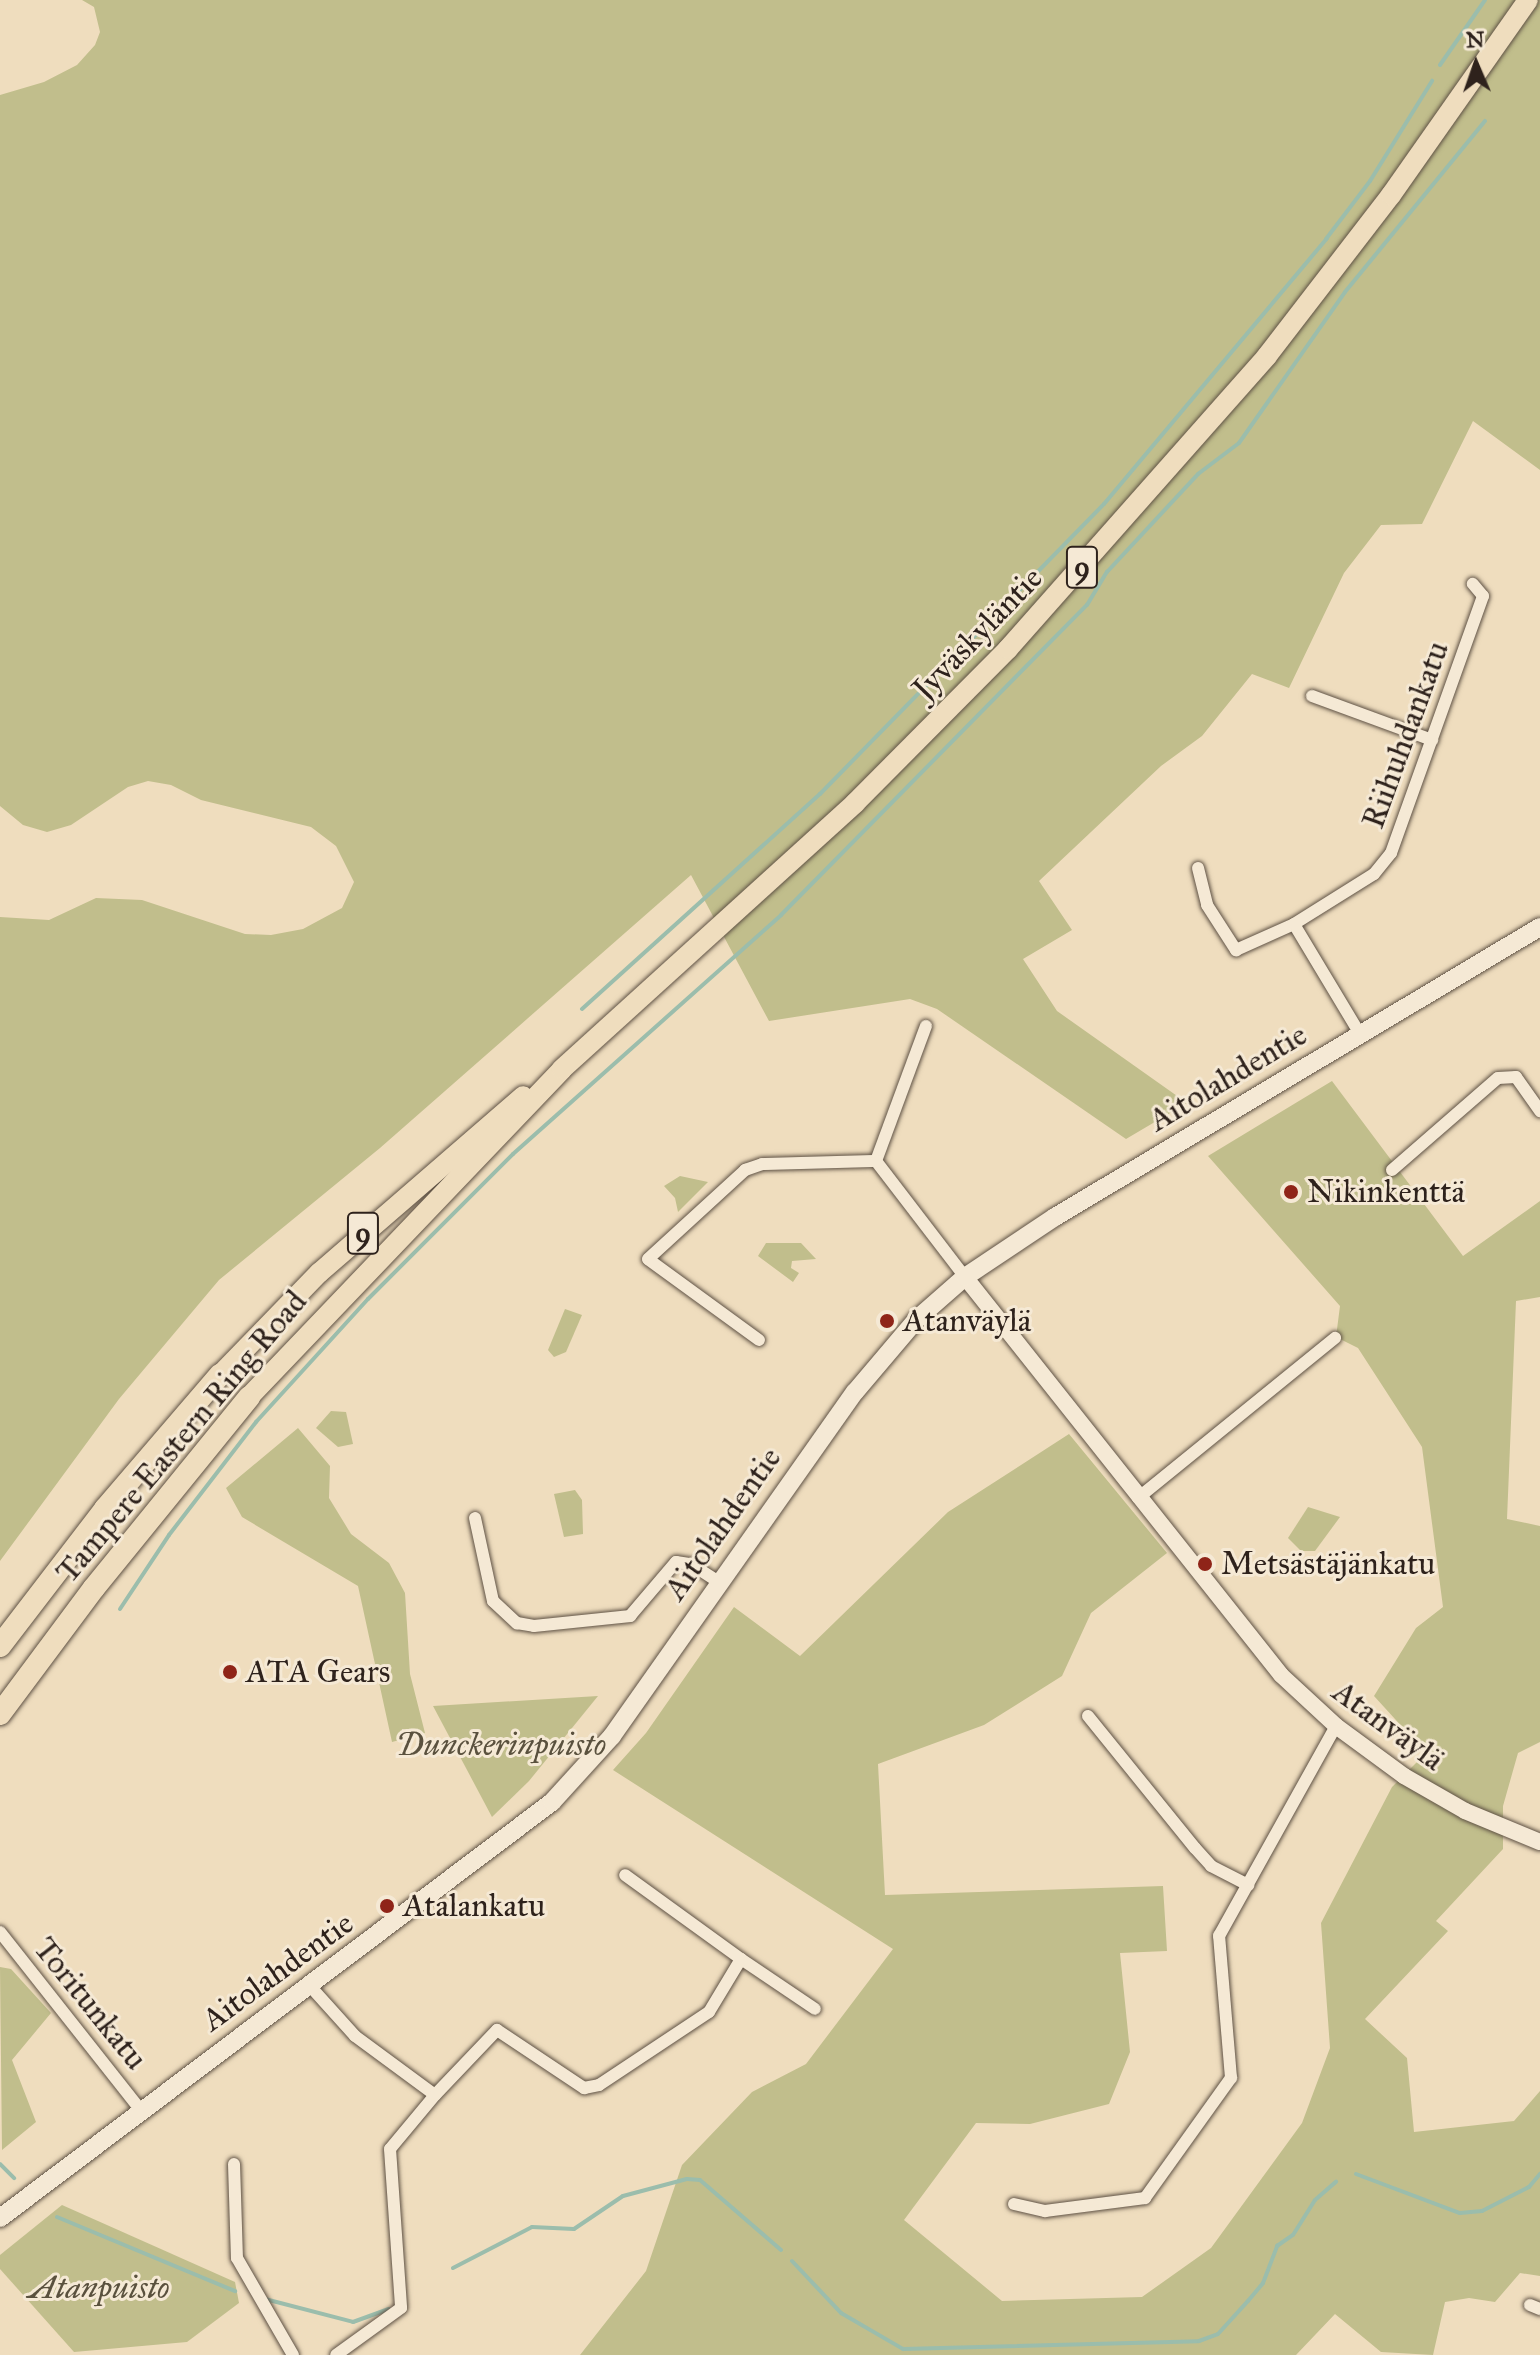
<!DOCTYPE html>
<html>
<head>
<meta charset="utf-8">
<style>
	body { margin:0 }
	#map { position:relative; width:1540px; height:2355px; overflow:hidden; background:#efddbe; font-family:"IM FELL Great Primer",serif }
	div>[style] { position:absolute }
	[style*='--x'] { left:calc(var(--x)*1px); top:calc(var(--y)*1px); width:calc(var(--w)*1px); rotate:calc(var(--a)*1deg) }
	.green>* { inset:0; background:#c1be8c }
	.stream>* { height:4px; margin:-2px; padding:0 2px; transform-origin:2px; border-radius:2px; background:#9bbdac }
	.roads { filter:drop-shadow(0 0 2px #5e5144) drop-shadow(0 0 2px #5e5144) }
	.minor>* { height:12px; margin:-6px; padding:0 6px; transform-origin:6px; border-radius:6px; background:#f5e9d5 }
	.tertiary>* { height:16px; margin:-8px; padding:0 8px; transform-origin:8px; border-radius:8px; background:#f5e9d5 }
	.secondary>* { height:18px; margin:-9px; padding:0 9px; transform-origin:9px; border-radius:9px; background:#f5e9d5 }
	.trunk>* { height:20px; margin:-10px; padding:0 10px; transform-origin:10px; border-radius:10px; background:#efddbe }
	.motorway>* { height:22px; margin:-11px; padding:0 11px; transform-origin:11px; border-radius:11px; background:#efddbe }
	.dots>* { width:22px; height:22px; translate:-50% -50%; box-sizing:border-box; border:4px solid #f5e9d5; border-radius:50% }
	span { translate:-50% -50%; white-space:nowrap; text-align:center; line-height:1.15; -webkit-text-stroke:6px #f5e9d5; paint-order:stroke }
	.shield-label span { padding:2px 6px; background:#f5e9d5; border:2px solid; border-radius:6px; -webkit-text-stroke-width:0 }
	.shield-label { font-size:30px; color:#2e221c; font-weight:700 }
	.street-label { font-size:32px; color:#2e221c }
	.poi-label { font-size:32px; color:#2e221c }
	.left { translate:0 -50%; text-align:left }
	.park-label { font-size:32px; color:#5a513e; font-style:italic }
	.north { position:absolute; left:1436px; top:24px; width:80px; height:80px; -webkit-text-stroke:6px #f5e9d5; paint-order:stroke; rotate:358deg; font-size:22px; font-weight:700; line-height:32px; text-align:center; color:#2e221c }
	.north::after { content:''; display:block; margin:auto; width:28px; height:36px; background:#2e221c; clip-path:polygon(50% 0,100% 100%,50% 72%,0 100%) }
</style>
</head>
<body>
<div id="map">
	<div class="green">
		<i style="clip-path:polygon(82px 0,1540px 0,1540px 470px,1473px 421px,1422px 524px,1381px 525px,1344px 573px,1289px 688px,1252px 674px,1202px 736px,1161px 766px,1039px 881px,1072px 930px,1023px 959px,1057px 1011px,1187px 1103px,1126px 1139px,937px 1009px,910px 999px,769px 1021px,691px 875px,380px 1148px,219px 1280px,119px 1399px,0 1561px,0 917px,49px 920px,96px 898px,142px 900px,245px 934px,271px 935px,303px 929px,342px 908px,354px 882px,336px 846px,311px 827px,201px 800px,171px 785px,148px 781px,128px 787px,71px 825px,47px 832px,23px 825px,0 806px,0 95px,44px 82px,77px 65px,95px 45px,100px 32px,94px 7px)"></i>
		<i style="clip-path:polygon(1332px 1081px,1463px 1256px,1540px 1201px,1540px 1297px,1516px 1301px,1507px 1519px,1540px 1526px,1540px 1742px,1518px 1753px,1503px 1806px,1503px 1849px,1436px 1921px,1448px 1931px,1365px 2019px,1407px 2058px,1414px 2132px,1514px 2121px,1540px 2091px,1540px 2276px,1520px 2273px,1495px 2302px,1469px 2298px,1445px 2302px,1433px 2355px,1381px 2352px,1335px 2314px,1296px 2355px,580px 2355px,646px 2271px,682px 2165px,752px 2092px,806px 2064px,893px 1949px,613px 1770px,646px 1733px,734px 1607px,800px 1656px,948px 1512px,1069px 1434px,1167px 1553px,1091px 1613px,1062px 1676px,984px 1725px,878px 1764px,885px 1895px,1163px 1886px,1167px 1951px,1120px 1953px,1130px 2052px,1109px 2104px,1030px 2124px,976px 2123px,904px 2220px,1002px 2301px,1142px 2297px,1211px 2248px,1302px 2123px,1330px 2048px,1321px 1923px,1392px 1787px,1426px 1753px,1374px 1696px,1416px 1628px,1443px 1607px,1422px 1447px,1358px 1348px,1336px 1337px,1340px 1306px,1208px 1156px)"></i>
		<i style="clip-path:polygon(680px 1176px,708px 1182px,678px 1212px,675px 1198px,664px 1186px)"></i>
		<i style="clip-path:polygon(766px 1243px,801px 1243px,816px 1259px,792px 1261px,791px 1268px,799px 1273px,793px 1282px,758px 1256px)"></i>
		<i style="clip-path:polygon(565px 1309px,582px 1315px,566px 1352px,554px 1357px,548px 1350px)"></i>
		<i style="clip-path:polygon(331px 1411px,346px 1412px,353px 1444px,338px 1447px,316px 1428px)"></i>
		<i style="clip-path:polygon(298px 1428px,330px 1466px,329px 1498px,351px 1534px,389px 1563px,405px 1593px,410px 1674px,425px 1733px,392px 1742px,358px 1586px,242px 1517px,226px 1488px)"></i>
		<i style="clip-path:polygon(575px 1490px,582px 1500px,583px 1534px,564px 1537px,554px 1494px)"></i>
		<i style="clip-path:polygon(1308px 1507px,1340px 1517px,1315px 1551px,1301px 1551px,1288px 1538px)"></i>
		<i style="clip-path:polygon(598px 1696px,529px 1781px,492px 1817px,433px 1706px)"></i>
		<i style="clip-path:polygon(0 1967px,11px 1969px,51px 2013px,12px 2060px,36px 2122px,2px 2150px)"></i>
		<i style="clip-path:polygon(62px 2205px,235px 2282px,239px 2303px,187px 2342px,74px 2352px,0 2269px,0 2255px)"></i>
	</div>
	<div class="stream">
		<i style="--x:1440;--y:65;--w:79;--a:-55.3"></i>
		<i style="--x:582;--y:1009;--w:321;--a:-42.1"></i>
		<i style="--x:820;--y:794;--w:406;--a:-45.6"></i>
		<i style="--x:1104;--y:504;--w:346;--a:-50"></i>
		<i style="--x:1326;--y:239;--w:73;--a:-52.8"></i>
		<i style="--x:1370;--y:181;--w:118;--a:-58.2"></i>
		<i style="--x:120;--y:1609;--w:89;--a:-56.5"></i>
		<i style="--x:169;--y:1535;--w:143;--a:-52.4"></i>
		<i style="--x:256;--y:1422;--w:166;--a:-47.7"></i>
		<i style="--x:368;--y:1299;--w:205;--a:-45"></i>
		<i style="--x:513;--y:1154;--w:359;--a:-41.7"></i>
		<i style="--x:781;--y:915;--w:436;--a:-45.4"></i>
		<i style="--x:1087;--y:605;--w:39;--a:-59"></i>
		<i style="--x:1107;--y:572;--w:134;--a:-47.1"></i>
		<i style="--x:1198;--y:474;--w:51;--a:-37.1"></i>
		<i style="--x:1239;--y:443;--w:184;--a:-54.9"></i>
		<i style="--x:1345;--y:292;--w:221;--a:-50.7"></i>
		<i style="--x:0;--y:2164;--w:20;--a:45"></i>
		<i style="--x:1356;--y:2174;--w:111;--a:20.6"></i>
		<i style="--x:1460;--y:2213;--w:22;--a:-5"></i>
		<i style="--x:1482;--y:2211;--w:53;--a:-27.1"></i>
		<i style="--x:1529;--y:2187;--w:17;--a:-50"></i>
		<i style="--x:57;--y:2217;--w:193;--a:22.6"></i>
		<i style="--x:792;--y:2261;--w:71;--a:46.7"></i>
		<i style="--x:841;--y:2313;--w:72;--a:30.1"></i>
		<i style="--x:903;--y:2349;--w:296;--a:-1.5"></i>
		<i style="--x:1199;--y:2341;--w:20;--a:-20"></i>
		<i style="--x:1218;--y:2334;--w:45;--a:-47.7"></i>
		<i style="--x:1248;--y:2301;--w:23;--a:-50"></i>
		<i style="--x:1263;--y:2283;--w:40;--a:-69"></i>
		<i style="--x:1277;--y:2246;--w:19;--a:-35"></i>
		<i style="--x:1293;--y:2235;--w:41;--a:-57.8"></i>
		<i style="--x:1315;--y:2200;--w:28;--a:-41"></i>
		<i style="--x:453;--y:2268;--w:89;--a:-27.4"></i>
		<i style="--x:532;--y:2227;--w:42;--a:2.7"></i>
		<i style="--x:574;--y:2229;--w:59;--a:-34"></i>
		<i style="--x:623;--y:2196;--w:66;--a:-14.9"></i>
		<i style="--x:687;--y:2179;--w:13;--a:4"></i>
		<i style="--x:700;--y:2180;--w:107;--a:40.8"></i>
		<i style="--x:265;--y:2299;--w:91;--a:14.6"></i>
		<i style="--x:353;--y:2322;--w:38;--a:-20"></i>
	</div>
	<div class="roads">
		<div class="minor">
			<i style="--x:1312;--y:696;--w:128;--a:20.1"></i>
			<i style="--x:1198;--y:868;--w:38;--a:76"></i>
			<i style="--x:1207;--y:905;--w:54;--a:57.2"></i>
			<i style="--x:1236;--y:950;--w:64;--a:-24.1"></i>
			<i style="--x:1360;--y:1034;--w:128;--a:-121"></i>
			<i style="--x:1294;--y:924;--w:94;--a:-32"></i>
			<i style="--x:1374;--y:874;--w:27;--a:-51"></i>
			<i style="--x:1391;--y:853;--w:273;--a:-70.3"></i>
			<i style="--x:1483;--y:596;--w:16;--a:-130"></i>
			<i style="--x:876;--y:1161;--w:144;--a:-69.7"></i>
			<i style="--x:1392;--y:1170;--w:140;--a:-41"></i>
			<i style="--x:1498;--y:1078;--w:18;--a:-3"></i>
			<i style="--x:1516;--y:1077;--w:42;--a:54.8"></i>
			<i style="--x:759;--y:1340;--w:137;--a:-143.9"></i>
			<i style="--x:648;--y:1259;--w:132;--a:-42.5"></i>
			<i style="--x:745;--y:1170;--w:18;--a:-19"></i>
			<i style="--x:762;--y:1164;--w:114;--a:-1.5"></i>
			<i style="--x:876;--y:1161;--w:146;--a:52.5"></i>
			<i style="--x:1138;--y:1498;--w:254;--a:-39.1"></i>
			<i style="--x:475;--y:1518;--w:85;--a:77.8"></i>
			<i style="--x:493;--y:1601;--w:33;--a:43"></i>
			<i style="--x:517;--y:1623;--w:17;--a:10"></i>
			<i style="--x:534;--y:1626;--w:97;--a:-5.9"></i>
			<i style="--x:630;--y:1616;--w:71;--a:-49.6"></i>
			<i style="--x:676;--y:1562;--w:15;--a:8"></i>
			<i style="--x:691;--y:1564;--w:31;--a:33"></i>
			<i style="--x:1088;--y:1716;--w:170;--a:51"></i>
			<i style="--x:1195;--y:1848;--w:24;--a:48"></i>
			<i style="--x:1211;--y:1866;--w:42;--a:27.2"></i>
			<i style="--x:0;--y:1932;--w:226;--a:51.7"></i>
			<i style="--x:741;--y:1959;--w:89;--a:34"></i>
			<i style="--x:310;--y:1986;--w:67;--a:48"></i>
			<i style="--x:355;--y:2036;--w:99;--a:36.4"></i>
			<i style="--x:435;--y:2095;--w:70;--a:129.8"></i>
			<i style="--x:390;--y:2149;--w:159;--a:86"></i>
			<i style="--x:401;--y:2308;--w:80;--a:144.1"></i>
			<i style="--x:435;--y:2095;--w:90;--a:-46.4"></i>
			<i style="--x:497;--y:2030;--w:105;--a:33.7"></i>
			<i style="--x:584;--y:2088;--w:15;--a:-11"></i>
			<i style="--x:599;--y:2085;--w:132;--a:-33.6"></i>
			<i style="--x:709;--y:2012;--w:62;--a:-58.9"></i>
			<i style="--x:741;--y:1959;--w:143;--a:-144.1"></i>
			<i style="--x:234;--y:2164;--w:94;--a:88.2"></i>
			<i style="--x:237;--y:2258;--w:112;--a:60"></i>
			<i style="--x:1014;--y:2204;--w:32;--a:13"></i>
			<i style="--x:1045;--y:2211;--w:101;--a:-7.4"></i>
			<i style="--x:1145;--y:2198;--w:148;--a:-54.4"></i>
			<i style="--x:1231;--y:2078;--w:143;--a:-94.8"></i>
			<i style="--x:1219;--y:1936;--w:240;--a:-60.9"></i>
			<i style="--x:1530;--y:2305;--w:11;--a:22"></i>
		</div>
		<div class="tertiary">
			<i style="--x:965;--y:1277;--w:508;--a:51.55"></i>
			<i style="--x:1281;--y:1675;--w:75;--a:42.8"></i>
			<i style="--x:1336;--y:1726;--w:84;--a:36.3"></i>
			<i style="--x:1404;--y:1776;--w:70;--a:29.8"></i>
			<i style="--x:1465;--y:1811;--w:81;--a:22.5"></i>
		</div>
		<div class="secondary">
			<i style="--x:0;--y:2218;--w:691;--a:-37"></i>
			<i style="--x:552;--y:1802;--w:89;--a:-47.7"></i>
			<i style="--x:612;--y:1736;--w:421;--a:-54.8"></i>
			<i style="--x:855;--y:1392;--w:96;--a:-49.7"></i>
			<i style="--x:917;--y:1319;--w:64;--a:-41.2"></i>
			<i style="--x:965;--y:1277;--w:108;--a:-33.7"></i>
			<i style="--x:1055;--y:1217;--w:565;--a:-30.88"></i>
		</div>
		<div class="trunk">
			<i style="--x:220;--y:1375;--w:142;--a:-45.9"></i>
			<i style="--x:319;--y:1273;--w:270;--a:-40.9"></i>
			<i style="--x:249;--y:1397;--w:453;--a:-46.3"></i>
			<i style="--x:562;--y:1069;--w:396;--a:-42.2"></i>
			<i style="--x:855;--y:803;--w:217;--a:-45.2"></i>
			<i style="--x:1008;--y:649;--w:391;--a:-48.5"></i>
			<i style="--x:1267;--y:356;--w:203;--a:-52.4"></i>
			<i style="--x:1391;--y:195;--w:238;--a:-54.9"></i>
		</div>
		<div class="motorway">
			<i style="--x:0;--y:1646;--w:173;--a:-52.5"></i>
			<i style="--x:105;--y:1509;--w:177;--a:-49.4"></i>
			<i style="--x:0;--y:1714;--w:157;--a:-53.3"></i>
			<i style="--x:94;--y:1588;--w:246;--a:-50.9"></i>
		</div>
	</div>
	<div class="dots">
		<i style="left:1291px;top:1192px;background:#8f2418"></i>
		<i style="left:887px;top:1321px;background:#8f2418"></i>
		<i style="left:1205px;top:1564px;background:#8f2418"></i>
		<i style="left:230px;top:1672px;background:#8f2418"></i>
		<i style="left:387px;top:1906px;background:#8f2418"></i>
	</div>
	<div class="shield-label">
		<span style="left:1082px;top:567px">9</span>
		<span style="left:363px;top:1233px">9</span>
	</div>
	<div class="street-label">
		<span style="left:978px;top:634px;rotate:-46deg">Jyväskyläntie</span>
		<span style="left:1406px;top:735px;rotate:-70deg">Riihuhdankatu</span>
		<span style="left:1228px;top:1078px;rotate:-31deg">Aitolahdentie</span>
		<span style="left:182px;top:1437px;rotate:-50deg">Tampere Eastern Ring Road</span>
		<span style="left:723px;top:1524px;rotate:-55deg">Aitolahdentie</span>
		<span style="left:1388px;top:1726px;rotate:36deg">Atanväylä</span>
		<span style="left:278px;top:1972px;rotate:-36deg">Aitolahdentie</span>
		<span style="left:90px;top:2004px;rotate:51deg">Toritunkatu</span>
	</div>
	<div class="poi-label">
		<span class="left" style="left:1307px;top:1192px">Nikinkenttä</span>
		<span class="left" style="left:903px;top:1321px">Atanväylä</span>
		<span class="left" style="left:1221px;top:1564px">Metsästäjänkatu</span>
		<span class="left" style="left:246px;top:1672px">ATA Gears</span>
		<span class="left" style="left:403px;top:1906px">Atalankatu</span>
	</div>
	<div class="park-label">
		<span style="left:501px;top:1745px">Dunckerinpuisto</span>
		<span style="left:99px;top:2288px">Atanpuisto</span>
	</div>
	<div class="north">N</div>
</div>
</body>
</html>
